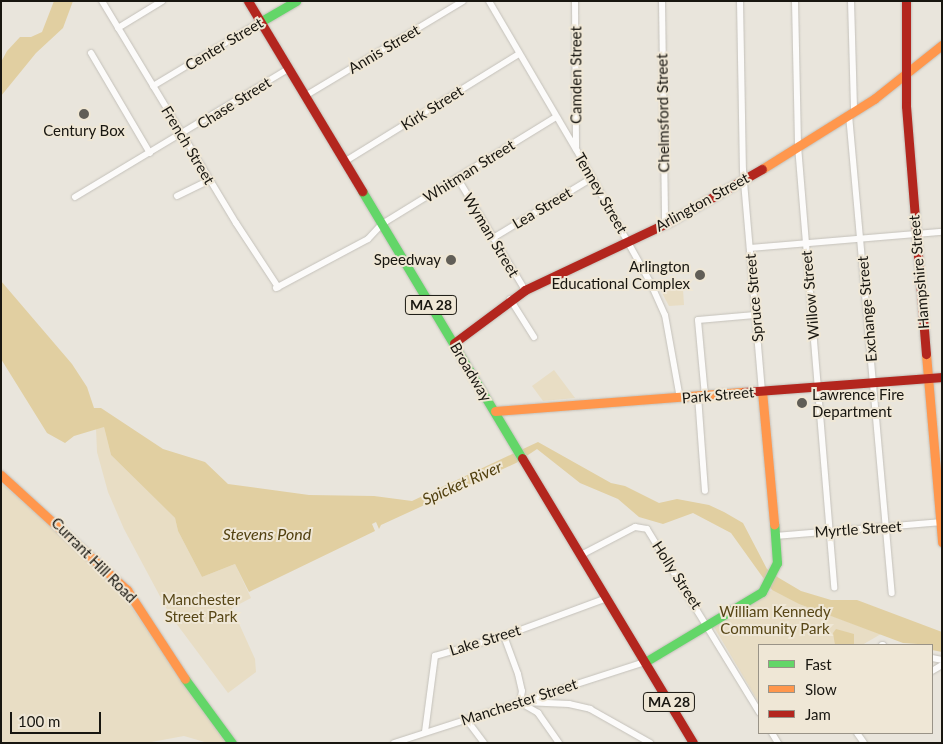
<!DOCTYPE html>
<html>
<head>
<meta charset="utf-8">
<style>
	body { margin:0 }
	#map { position:relative; width:943px; height:744px; overflow:hidden; background:#e9e5dc; font-family:Lato,sans-serif }
	div>[style] { position:absolute }
	[style*='--x'] { left:calc(var(--x)*1px); top:calc(var(--y)*1px); width:calc(var(--w)*1px); rotate:calc(var(--a)*1deg) }
	.green>* { inset:0; background:#e8ddc4 }
	.water>* { inset:0; background:#e1cfa1 }
	.roads { filter:drop-shadow(0 0 1px #c4c1ba) drop-shadow(0 0 1px #c4c1ba) }
	.street>* { height:6px; margin:-3px; padding:0 3px; transform-origin:3px; border-radius:3px; background:#fcfbfa }
	.fast>* { height:9px; margin:-4.5px; padding:0 4.5px; transform-origin:4.5px; border-radius:4.5px; background:#63d668 }
	.slow>* { height:9px; margin:-4.5px; padding:0 4.5px; transform-origin:4.5px; border-radius:4.5px; background:#ff974d }
	.jam>* { height:9px; margin:-4.5px; padding:0 4.5px; transform-origin:4.5px; border-radius:4.5px; background:#b3261e }
	.dots>* { width:14px; height:14px; translate:-50% -50%; box-sizing:border-box; border:2px solid #efe7d6; border-radius:50% }
	span { translate:-50% -50%; white-space:nowrap; text-align:center; line-height:1.15; -webkit-text-stroke:4px #efe7d6; paint-order:stroke }
	.shield-label span { padding:1px 4px; background:#efe7d6; border:1px solid; border-radius:4px; -webkit-text-stroke-width:0 }
	.shield-label { font-size:14px; color:#181610; font-weight:700 }
	.street-label { font-size:15px; color:#181610 }
	.poi-label { font-size:15px; color:#181610 }
	.right { translate:-100% -50%; text-align:right }
	.left { translate:0 -50%; text-align:left }
	.park-label { font-size:15px; color:#574616 }
	.water-label { font-size:16px; color:#51400f; font-style:italic }
	.frame { position:absolute; inset:0; border:2px solid #181610; pointer-events:none }
	.legend { position:absolute; left:758px; top:644px; width:175px; height:90px; box-sizing:border-box; background:#efe7d6; border:1px solid #999387; margin:0; padding:6px 9px; list-style:none; font-size:15px; color:#181610 }
	.legend li { display:flex; align-items:center; gap:10px; height:25px }
	.legend b { width:25px; border:1px solid #999387 }
	.scale { position:absolute; left:10px; top:712px; width:91px; height:22px; box-sizing:border-box; border:2px solid #181610; border-top:0; padding-left:6px; font-size:15px; line-height:18px; white-space:nowrap; color:#181610; -webkit-text-stroke:4px #efe7d6; paint-order:stroke }
</style>
</head>
<body>
<div id="map">
	<div class="green">
		<i style="clip-path:polygon(683px 289px,684px 305px,669px 306px,661px 291px)"></i>
		<i style="clip-path:polygon(554px 370px,575px 398px,543px 401px,532px 386px)"></i>
		<i style="clip-path:polygon(104px 427px,111px 455px,175px 518px,178px 531px,202px 577px,235px 564px,251px 598px,232px 608px,255px 659px,256px 672px,228px 693px,170px 615px,124px 529px,108px 492px,97px 452px,96px 428px)"></i>
		<i style="clip-path:polygon(1px 483px,111px 578px,226px 743px,208px 743px,184px 736px,146px 743px,1px 743px)"></i>
		<i style="clip-path:polygon(772px 590px,802px 605px,881px 634px,862px 645px,759px 645px,759px 703px,714px 627px)"></i>
	</div>
	<div class="water">
		<i style="clip-path:polygon(54px 1px,73px 1px,63px 28px,36px 53px,1px 96px,1px 62px,7px 51px,20px 37px,31px 37px,42px 32px)"></i>
		<i style="clip-path:polygon(1px 281px,72px 364px,87px 387px,94px 408px,101px 408px,163px 449px,205px 462px,228px 484px,309px 495px,374px 496px,412px 501px,538px 442px,611px 483px,625px 486px,659px 503px,677px 499px,709px 505px,724px 512px,743px 523px,767px 569px,779px 578px,801px 591px,831px 600px,857px 600px,942px 632px,942px 652px,932px 650px,932px 645px,903px 643px,799px 604px,772px 590px,731px 533px,693px 513px,663px 524px,639px 517px,618px 499px,580px 483px,537px 449px,516px 463px,381px 525px,379px 529px,376px 522px,372px 524px,375px 531px,249px 592px,235px 564px,202px 577px,178px 531px,175px 518px,111px 455px,104px 427px,74px 436px,65px 443px,47px 433px,1px 359px)"></i>
		<i style="clip-path:polygon(836px 629px,854px 634px,854px 645px,835px 645px,833px 633px)"></i>
	</div>
	<div class="roads">
		<div class="street">
			<i style="--x:102;--y:1;--w:259;--a:58.9"></i>
			<i style="--x:236;--y:223;--w:77;--a:56.7"></i>
			<i style="--x:489;--y:1;--w:172;--a:59.6"></i>
			<i style="--x:576;--y:149;--w:154;--a:60.9"></i>
			<i style="--x:651;--y:284;--w:34;--a:66"></i>
			<i style="--x:665;--y:315;--w:84;--a:79.8"></i>
			<i style="--x:575;--y:1;--w:146;--a:89.6"></i>
			<i style="--x:662;--y:1;--w:223;--a:89.2"></i>
			<i style="--x:740;--y:1;--w:169;--a:89"></i>
			<i style="--x:743;--y:170;--w:222;--a:85.1"></i>
			<i style="--x:795;--y:1;--w:145;--a:88.8"></i>
			<i style="--x:798;--y:146;--w:443;--a:85.3"></i>
			<i style="--x:851;--y:1;--w:110;--a:88.4"></i>
			<i style="--x:118;--y:28;--w:52;--a:-31.5"></i>
			<i style="--x:91;--y:53;--w:116;--a:59.5"></i>
			<i style="--x:153;--y:86;--w:125;--a:-30.9"></i>
			<i style="--x:305;--y:96;--w:184;--a:-31"></i>
			<i style="--x:849;--y:115;--w:480;--a:84.9"></i>
			<i style="--x:344;--y:162;--w:206;--a:-31.7"></i>
			<i style="--x:458;--y:179;--w:130;--a:58.9"></i>
			<i style="--x:177;--y:196;--w:37;--a:-26"></i>
			<i style="--x:75;--y:197;--w:249;--a:-31"></i>
			<i style="--x:493;--y:238;--w:116;--a:-31.2"></i>
			<i style="--x:750;--y:248;--w:193;--a:-4.8"></i>
			<i style="--x:276;--y:288;--w:104;--a:-28"></i>
			<i style="--x:368;--y:239;--w:21;--a:-47"></i>
			<i style="--x:382;--y:224;--w:204;--a:-31.6"></i>
			<i style="--x:510;--y:299;--w:45;--a:57.7"></i>
			<i style="--x:698;--y:396;--w:95;--a:85.8"></i>
			<i style="--x:705;--y:396;--w:76;--a:-95.3"></i>
			<i style="--x:698;--y:320;--w:57;--a:-5"></i>
			<i style="--x:775;--y:536;--w:168;--a:-4.8"></i>
			<i style="--x:581;--y:555;--w:61;--a:-27.4"></i>
			<i style="--x:635;--y:527;--w:12;--a:9"></i>
			<i style="--x:647;--y:529;--w:215;--a:58.5"></i>
			<i style="--x:504;--y:636;--w:40;--a:69.8"></i>
			<i style="--x:518;--y:674;--w:17;--a:77"></i>
			<i style="--x:522;--y:691;--w:11;--a:100"></i>
			<i style="--x:882;--y:645;--w:1;--a:0"></i>
			<i style="--x:932;--y:658;--w:10;--a:11"></i>
			<i style="--x:932;--y:671;--w:12;--a:-31"></i>
			<i style="--x:524;--y:702;--w:45;--a:2.5"></i>
			<i style="--x:569;--y:704;--w:22;--a:13"></i>
			<i style="--x:590;--y:709;--w:69;--a:29.5"></i>
			<i style="--x:521;--y:703;--w:20;--a:30"></i>
			<i style="--x:538;--y:713;--w:37;--a:55"></i>
			<i style="--x:466;--y:719;--w:30;--a:53"></i>
			<i style="--x:425;--y:732;--w:77;--a:-82.5"></i>
			<i style="--x:435;--y:656;--w:72;--a:-16.2"></i>
			<i style="--x:504;--y:636;--w:110;--a:-20.3"></i>
			<i style="--x:772;--y:733;--w:12;--a:59"></i>
			<i style="--x:857;--y:733;--w:12;--a:55"></i>
			<i style="--x:394;--y:743;--w:264;--a:-17.9"></i>
		</div>
		<div class="fast">
			<i style="--x:260;--y:22;--w:42;--a:-30.3"></i>
			<i style="--x:362;--y:191;--w:311;--a:59.1"></i>
			<i style="--x:645;--y:662;--w:136;--a:-30.9"></i>
			<i style="--x:762;--y:592;--w:33;--a:-63"></i>
			<i style="--x:777;--y:563;--w:39;--a:-94"></i>
			<i style="--x:185;--y:679;--w:79;--a:53.7"></i>
		</div>
		<div class="slow">
			<i style="--x:762;--y:169;--w:132;--a:-32"></i>
			<i style="--x:874;--y:99;--w:87;--a:-38.5"></i>
			<i style="--x:926;--y:354;--w:189;--a:85.1"></i>
			<i style="--x:762;--y:391;--w:134;--a:84.8"></i>
			<i style="--x:495;--y:411;--w:250;--a:-4.4"></i>
			<i style="--x:1;--y:475;--w:171;--a:42.4"></i>
			<i style="--x:127;--y:590;--w:106;--a:56.9"></i>
		</div>
		<div class="jam">
			<i style="--x:248;--y:1;--w:222;--a:59"></i>
			<i style="--x:906;--y:1;--w:105;--a:90"></i>
			<i style="--x:906;--y:106;--w:249;--a:85.4"></i>
			<i style="--x:454;--y:343;--w:89;--a:-36.7"></i>
			<i style="--x:525;--y:290;--w:159;--a:-25.3"></i>
			<i style="--x:669;--y:222;--w:107;--a:-29.7"></i>
			<i style="--x:744;--y:392;--w:199;--a:-4.3"></i>
			<i style="--x:522;--y:458;--w:332;--a:59"></i>
		</div>
	</div>
	<div class="dots">
		<i style="left:84px;top:114px;background:#615e57"></i>
		<i style="left:451px;top:260px;background:#615e57"></i>
		<i style="left:700px;top:275px;background:#615e57"></i>
		<i style="left:802px;top:403px;background:#615e57"></i>
	</div>
	<div class="shield-label">
		<span style="left:431px;top:305px">MA 28</span>
		<span style="left:669px;top:702px">MA 28</span>
	</div>
	<div class="street-label">
		<span style="left:224px;top:44px;rotate:-31deg">Center Street</span>
		<span style="left:384px;top:49px;rotate:-31deg">Annis Street</span>
		<span style="left:576px;top:75px;rotate:-90deg">Camden Street</span>
		<span style="left:234px;top:103px;rotate:-32deg">Chase Street</span>
		<span style="left:432px;top:108px;rotate:-32deg">Kirk Street</span>
		<span style="left:663px;top:113px;rotate:-91deg">Chelmsford Street</span>
		<span style="left:188px;top:145px;rotate:59deg">French Street</span>
		<span style="left:469px;top:171px;rotate:-32deg">Whitman Street</span>
		<span style="left:601px;top:193px;rotate:60deg">Tenney Street</span>
		<span style="left:702px;top:202px;rotate:-29deg">Arlington Street</span>
		<span style="left:542px;top:208px;rotate:-31deg">Lea Street</span>
		<span style="left:491px;top:235px;rotate:59deg">Wyman Street</span>
		<span style="left:919px;top:272px;rotate:-95deg">Hampshire Street</span>
		<span style="left:810px;top:295px;rotate:-95deg">Willow Street</span>
		<span style="left:754px;top:298px;rotate:-95deg">Spruce Street</span>
		<span style="left:867px;top:309px;rotate:-95deg">Exchange Street</span>
		<span style="left:471px;top:372px;rotate:59deg">Broadway</span>
		<span style="left:718px;top:395px;rotate:-5deg">Park Street</span>
		<span style="left:858px;top:529px;rotate:-4deg">Myrtle Street</span>
		<span style="left:94px;top:560px;rotate:45deg">Currant Hill Road</span>
		<span style="left:677px;top:575px;rotate:57deg">Holly Street</span>
		<span style="left:485px;top:640px;rotate:-17deg">Lake Street</span>
		<span style="left:519px;top:702px;rotate:-18deg">Manchester Street</span>
	</div>
	<div class="poi-label">
		<span style="left:84px;top:131px">Century Box</span>
		<span class="right" style="left:441px;top:260px">Speedway</span>
		<span class="right" style="left:690px;top:275px">Arlington<br>Educational Complex</span>
		<span class="left" style="left:812px;top:403px">Lawrence Fire<br>Department</span>
	</div>
	<div class="park-label">
		<span style="left:201px;top:608px">Manchester<br>Street Park</span>
		<span style="left:775px;top:620px">William Kennedy<br>Community Park</span>
	</div>
	<div class="water-label">
		<span style="left:462px;top:483px;rotate:-24deg">Spicket River</span>
		<span style="left:267px;top:534px">Stevens Pond</span>
	</div>
	<div class="frame"></div>
	<ul class="legend">
	<li><b style="height:6px;background:#63d668"></b>Fast</li>
	<li><b style="height:6px;background:#ff974d"></b>Slow</li>
	<li><b style="height:6px;background:#b3261e"></b>Jam</li>
	</ul>
	<div class="scale">100 m</div>
</div>
</body>
</html>
